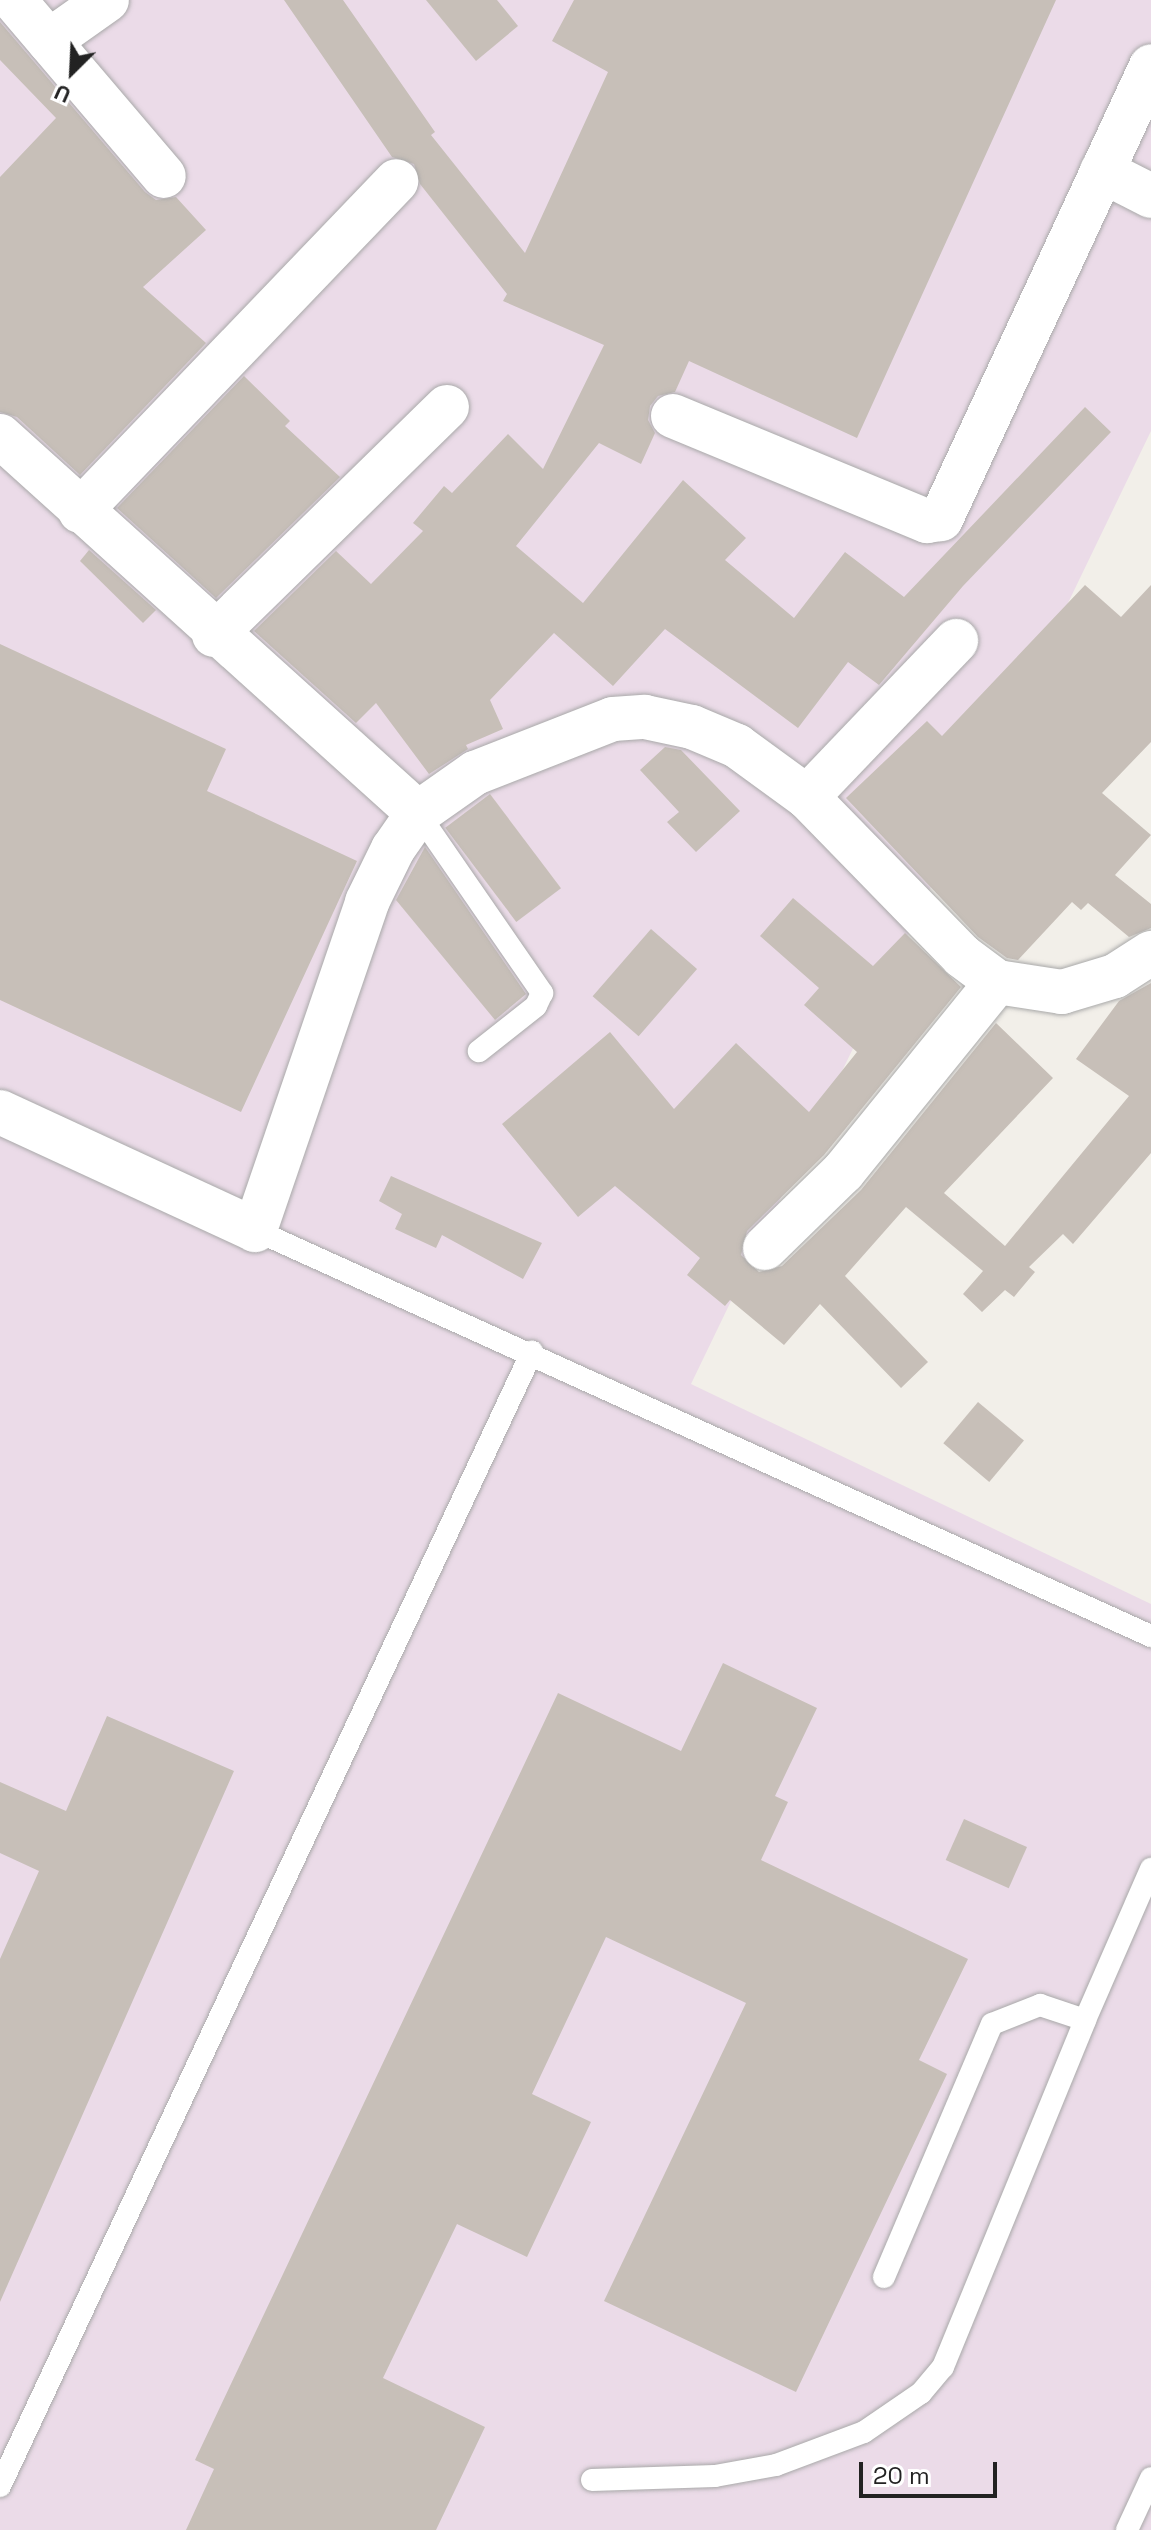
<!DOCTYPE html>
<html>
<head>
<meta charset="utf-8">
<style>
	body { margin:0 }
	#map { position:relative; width:1151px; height:2530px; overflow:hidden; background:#f2efe9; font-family:"Space Grotesk",sans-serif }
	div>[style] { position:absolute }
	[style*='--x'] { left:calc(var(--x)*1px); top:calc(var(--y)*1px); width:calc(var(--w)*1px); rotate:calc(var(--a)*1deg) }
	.industrial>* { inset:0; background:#ebdbe8 }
	.building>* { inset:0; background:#c7bfb8; transform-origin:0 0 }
	.roads { filter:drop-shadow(0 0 2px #a9a9a9) drop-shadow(0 0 2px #a9a9a9) }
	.service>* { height:22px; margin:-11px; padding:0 11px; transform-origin:11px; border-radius:11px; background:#fff }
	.minor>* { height:44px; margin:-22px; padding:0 22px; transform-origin:22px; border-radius:22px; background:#fff }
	span { translate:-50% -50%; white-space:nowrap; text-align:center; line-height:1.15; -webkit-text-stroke:8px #fff; paint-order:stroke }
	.north { position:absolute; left:32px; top:32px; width:80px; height:80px; -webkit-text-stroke:6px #fff; paint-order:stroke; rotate:204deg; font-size:22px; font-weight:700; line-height:32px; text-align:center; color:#222 }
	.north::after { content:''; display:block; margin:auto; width:28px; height:36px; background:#222; clip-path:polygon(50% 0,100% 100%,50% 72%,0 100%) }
	.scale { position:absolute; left:859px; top:2462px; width:138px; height:36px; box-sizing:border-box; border:4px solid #222; border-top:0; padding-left:10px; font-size:24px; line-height:28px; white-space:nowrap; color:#222; -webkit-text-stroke:6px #fff; paint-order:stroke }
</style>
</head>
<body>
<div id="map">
	<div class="industrial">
		<i style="clip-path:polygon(0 0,1151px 0,1151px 431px,691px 1384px,1151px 1604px,1151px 2530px,0 2530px)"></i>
	</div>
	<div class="building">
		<i style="clip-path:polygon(284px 0,343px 0,435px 132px,431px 135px,525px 253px,608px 72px,552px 41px,574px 0,1056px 0,857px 438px,689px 361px,675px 392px,658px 396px,650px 406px,648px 420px,655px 433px,641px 464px,599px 443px,516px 546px,583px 603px,683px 480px,746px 538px,725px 560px,794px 618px,845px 552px,904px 597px,1085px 407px,1111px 432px,963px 586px,879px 685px,848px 662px,798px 728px,665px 629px,613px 686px,554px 633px,490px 700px,503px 729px,466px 745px,468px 749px,429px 774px,376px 703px,356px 723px,254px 631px,336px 551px,371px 584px,423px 531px,413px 523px,444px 486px,452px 493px,508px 434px,543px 469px,604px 345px,503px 301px,507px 294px,420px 184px,414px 164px,392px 157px)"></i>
		<i style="clip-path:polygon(426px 0,497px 0,518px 26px,476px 61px)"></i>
		<i style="clip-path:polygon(0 22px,145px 192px,156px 200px,176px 197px,206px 230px,143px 287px,206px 343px,80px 475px,17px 417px,0 412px,0 177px,56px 118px,0 60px)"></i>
		<i style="clip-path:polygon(244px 376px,290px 421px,285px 426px,340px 477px,216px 598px,117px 508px)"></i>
		<i style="clip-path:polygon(89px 550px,156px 610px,143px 623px,80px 561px)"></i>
		<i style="clip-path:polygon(1085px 585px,1121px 617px,1151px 585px,1151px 742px,1102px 793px,1151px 835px,1115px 875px,1151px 904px,1151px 928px,1129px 937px,1088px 903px,1081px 910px,1072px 902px,1018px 960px,1007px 958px,978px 937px,846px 798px,927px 721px,942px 736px)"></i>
		<i style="clip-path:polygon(0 644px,226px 749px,207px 791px,357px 861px,241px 1112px,0 1000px)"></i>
		<i style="clip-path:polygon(665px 747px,681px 750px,740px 811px,696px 852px,667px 822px,679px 812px,640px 770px)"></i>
		<i style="left:490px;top:794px;width:118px;height:56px;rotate:53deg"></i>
		<i style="clip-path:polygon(425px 847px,526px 994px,495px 1020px,396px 900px)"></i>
		<i style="clip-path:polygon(793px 898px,873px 966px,905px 933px,961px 987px,824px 1155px,747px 1231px,741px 1255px,759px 1272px,782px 1266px,861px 1190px,996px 1023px,1053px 1078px,944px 1193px,1005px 1246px,1129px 1096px,1076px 1059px,1119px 1001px,1151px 983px,1151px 1153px,1073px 1244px,1063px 1234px,1029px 1267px,1035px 1272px,1014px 1297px,1005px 1290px,982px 1312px,963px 1294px,983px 1271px,906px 1207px,845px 1276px,928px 1362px,901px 1388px,820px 1304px,784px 1345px,730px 1300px,725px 1306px,687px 1275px,700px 1258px,615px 1186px,578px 1217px,502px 1124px,610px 1032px,674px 1109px,736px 1043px,809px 1112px,857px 1052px,804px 1005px,819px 988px,760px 936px)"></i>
		<i style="left:651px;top:929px;width:61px;height:89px;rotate:41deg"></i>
		<i style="clip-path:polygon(391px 1176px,542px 1243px,523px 1279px,442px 1235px,436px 1248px,395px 1229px,402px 1214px,379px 1201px)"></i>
		<i style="left:978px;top:1402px;width:60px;height:54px;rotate:40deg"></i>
		<i style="clip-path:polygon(723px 1663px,817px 1708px,775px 1796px,788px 1802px,761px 1860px,968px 1959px,919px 2060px,947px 2074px,796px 2392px,604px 2301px,746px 2003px,606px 1937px,532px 2094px,591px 2122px,527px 2257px,457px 2224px,383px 2378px,485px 2427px,436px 2530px,186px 2530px,214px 2469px,195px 2460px,558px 1693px,681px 1751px)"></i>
		<i style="clip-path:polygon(107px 1716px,234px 1771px,0 2302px,0 1959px,39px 1871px,0 1853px,0 1782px,66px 1811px)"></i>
		<i style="left:964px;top:1819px;width:69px;height:45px;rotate:24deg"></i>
	</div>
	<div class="roads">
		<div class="service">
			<i style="--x:418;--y:813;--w:219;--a:55.4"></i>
			<i style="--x:542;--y:993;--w:14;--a:115"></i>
			<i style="--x:536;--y:1006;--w:73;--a:141.7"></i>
			<i style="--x:255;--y:1230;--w:984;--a:24.38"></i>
			<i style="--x:884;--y:2277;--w:275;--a:-66.9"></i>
			<i style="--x:992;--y:2024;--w:52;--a:-21.6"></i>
			<i style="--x:1040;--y:2005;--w:47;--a:18.4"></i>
			<i style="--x:1085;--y:2020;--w:165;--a:-66.4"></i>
			<i style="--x:592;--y:2480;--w:123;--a:-1.9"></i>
			<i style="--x:715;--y:2476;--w:62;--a:-10.2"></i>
			<i style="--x:776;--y:2465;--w:94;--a:-20.6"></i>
			<i style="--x:864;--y:2432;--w:69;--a:-34.4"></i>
			<i style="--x:921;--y:2393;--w:34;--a:-50"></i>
			<i style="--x:943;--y:2367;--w:375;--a:-67.7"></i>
			<i style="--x:0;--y:2486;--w:1253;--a:-64.87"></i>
			<i style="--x:1127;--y:2530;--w:57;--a:-65.2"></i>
		</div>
		<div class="minor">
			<i style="--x:14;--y:0;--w:231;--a:49.6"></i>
			<i style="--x:49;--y:41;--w:71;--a:-35.3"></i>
			<i style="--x:1102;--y:171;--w:55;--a:27"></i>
			<i style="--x:673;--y:416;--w:275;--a:22.5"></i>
			<i style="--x:927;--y:521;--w:14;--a:-8"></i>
			<i style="--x:941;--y:519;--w:499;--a:-65.1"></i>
			<i style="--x:0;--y:436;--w:563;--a:42.05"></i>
			<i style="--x:80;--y:511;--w:457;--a:-46.2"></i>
			<i style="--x:214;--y:635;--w:326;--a:-44.4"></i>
			<i style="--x:807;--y:797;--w:216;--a:-46.3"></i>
			<i style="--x:0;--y:1112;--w:281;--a:24.8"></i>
			<i style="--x:255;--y:1230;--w:347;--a:-71.1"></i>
			<i style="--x:367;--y:902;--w:59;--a:-63.9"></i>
			<i style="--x:393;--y:849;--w:44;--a:-55.2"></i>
			<i style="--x:418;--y:813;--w:70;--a:-35.1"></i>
			<i style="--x:475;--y:773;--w:148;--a:-21.4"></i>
			<i style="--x:613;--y:719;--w:32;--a:-4"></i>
			<i style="--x:645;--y:717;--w:48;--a:12"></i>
			<i style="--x:692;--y:727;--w:49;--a:22.9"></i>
			<i style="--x:737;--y:746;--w:87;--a:36.1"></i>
			<i style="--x:807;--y:797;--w:222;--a:45.7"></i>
			<i style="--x:962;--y:956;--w:44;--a:36.6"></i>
			<i style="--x:997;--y:982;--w:66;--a:8.7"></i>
			<i style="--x:1062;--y:992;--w:55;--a:-16.8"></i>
			<i style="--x:1115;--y:976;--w:43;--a:-32.6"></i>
			<i style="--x:765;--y:1248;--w:109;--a:-44.3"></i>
			<i style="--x:843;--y:1172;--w:245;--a:-51"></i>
		</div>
	</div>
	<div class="north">U</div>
	<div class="scale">20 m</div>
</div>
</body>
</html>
